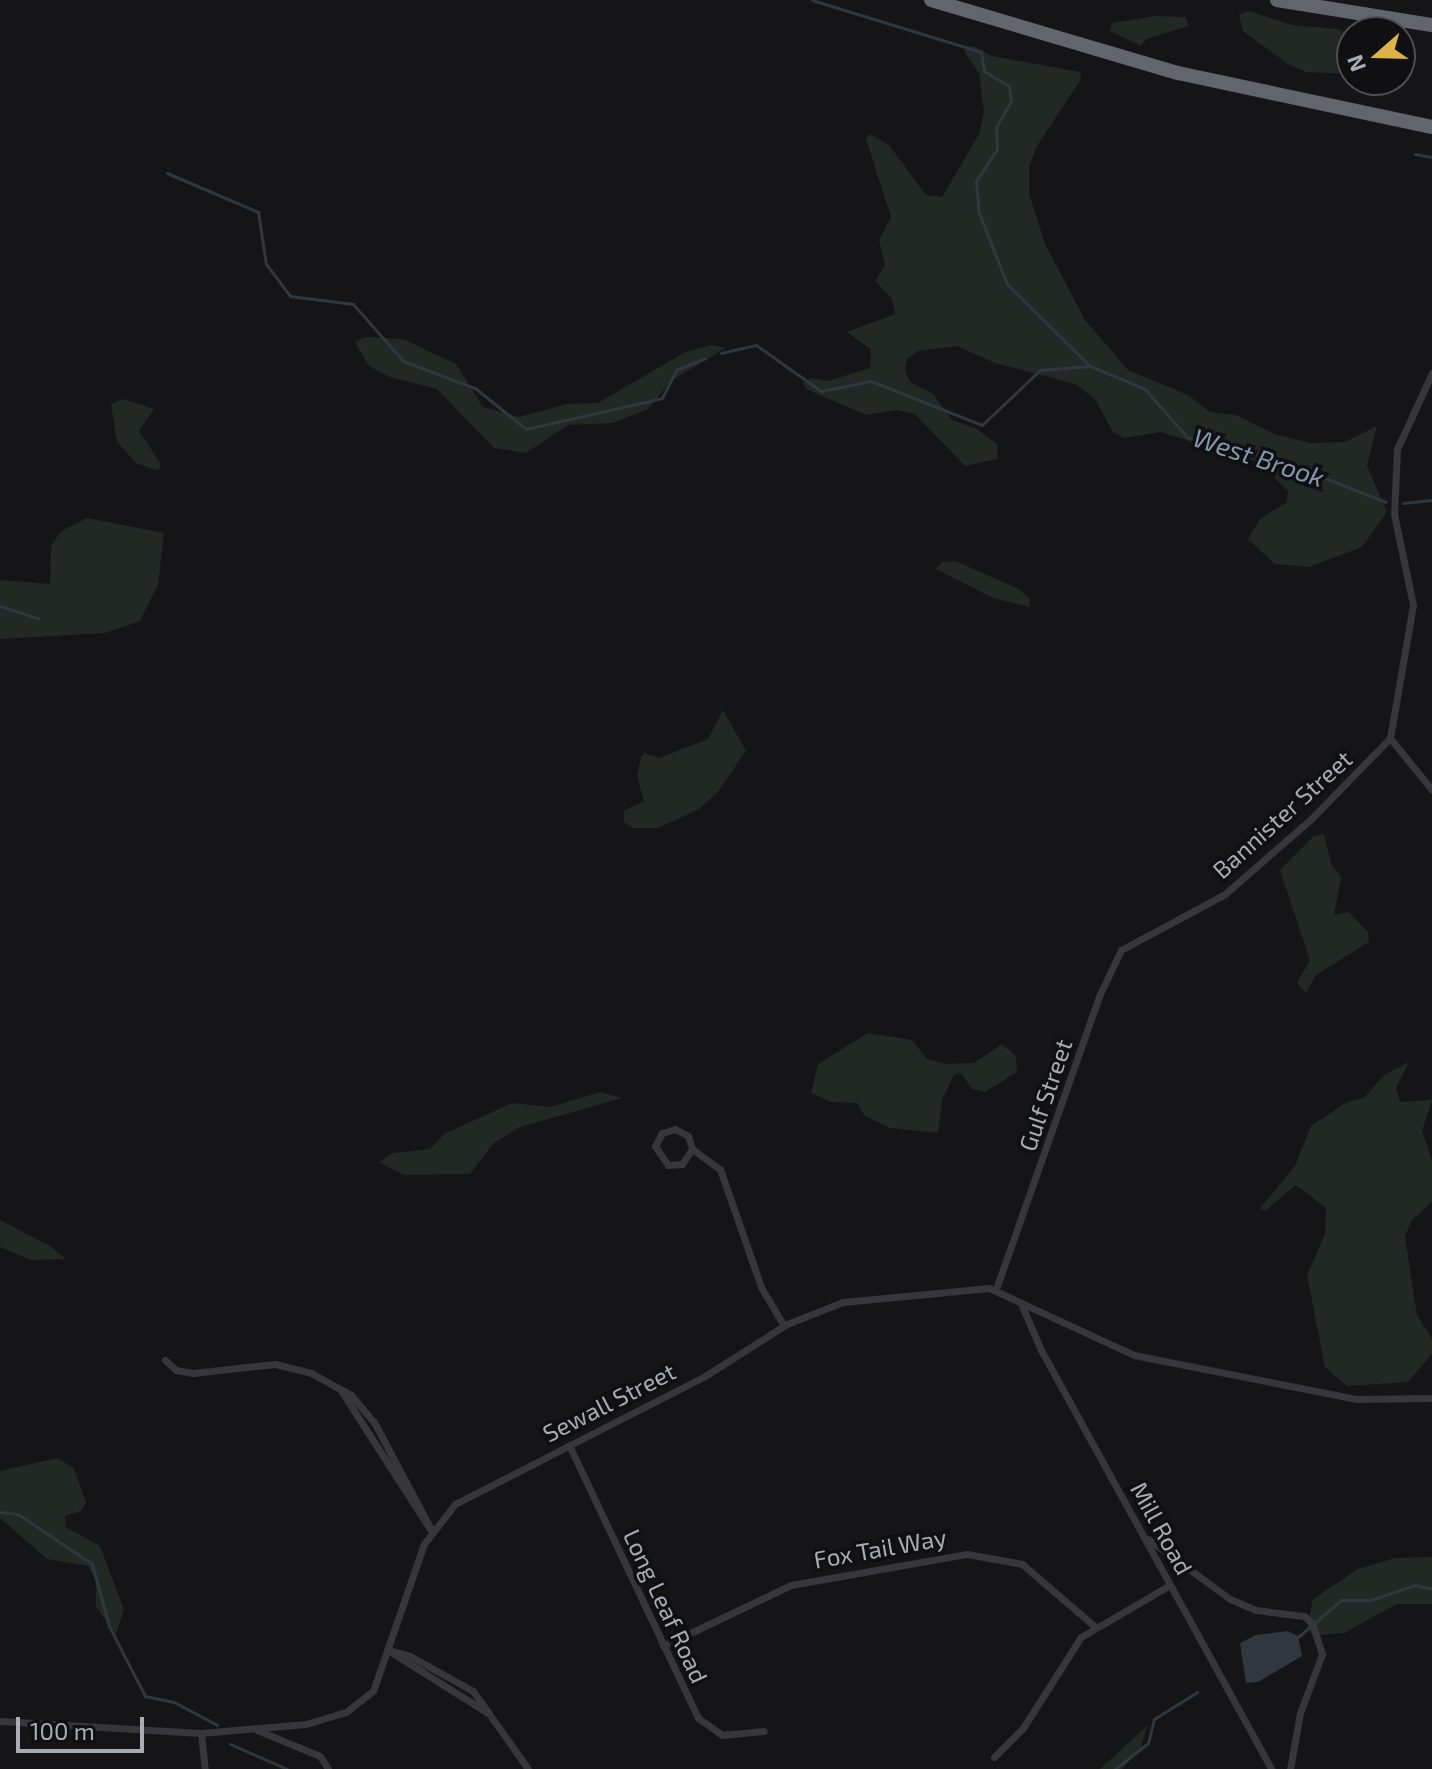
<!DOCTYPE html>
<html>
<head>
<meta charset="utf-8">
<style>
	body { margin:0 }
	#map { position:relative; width:1432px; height:1769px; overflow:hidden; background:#151517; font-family:"Exo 2",sans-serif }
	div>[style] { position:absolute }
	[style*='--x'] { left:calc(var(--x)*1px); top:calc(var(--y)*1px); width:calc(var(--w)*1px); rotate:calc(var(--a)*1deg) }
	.green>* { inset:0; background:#222823 }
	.water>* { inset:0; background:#30373e }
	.stream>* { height:3px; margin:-1.5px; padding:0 1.5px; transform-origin:1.5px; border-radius:1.5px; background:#30373e }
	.street>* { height:7px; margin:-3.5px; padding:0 3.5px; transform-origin:3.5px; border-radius:3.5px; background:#37373b }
	.highway>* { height:14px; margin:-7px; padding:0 7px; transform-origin:7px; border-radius:7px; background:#63656c }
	span { translate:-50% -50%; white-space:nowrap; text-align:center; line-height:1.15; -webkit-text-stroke:7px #101012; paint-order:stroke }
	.street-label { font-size:24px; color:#a9acb5 }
	.water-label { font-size:26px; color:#8397ad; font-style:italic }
	.north { position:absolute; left:1336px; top:16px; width:80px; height:80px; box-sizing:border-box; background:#101012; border:2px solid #4d4e53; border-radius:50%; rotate:250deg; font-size:22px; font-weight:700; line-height:32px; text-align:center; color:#a9acb5 }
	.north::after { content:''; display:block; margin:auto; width:28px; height:36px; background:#ddb347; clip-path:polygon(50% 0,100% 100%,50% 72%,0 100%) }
	.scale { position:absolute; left:16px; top:1717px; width:128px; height:36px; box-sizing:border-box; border:4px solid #a9acb5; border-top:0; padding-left:10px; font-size:24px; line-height:28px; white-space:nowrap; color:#a9acb5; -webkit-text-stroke:6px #101012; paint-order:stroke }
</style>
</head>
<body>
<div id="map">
	<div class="green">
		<i style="clip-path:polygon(1249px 11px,1292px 25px,1338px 29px,1352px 36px,1352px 74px,1306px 72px,1288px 64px,1243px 31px,1239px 15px)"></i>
		<i style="clip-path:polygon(1155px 16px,1186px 17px,1189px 26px,1146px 39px,1141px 46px,1110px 31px,1112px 23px)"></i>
		<i style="clip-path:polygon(973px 46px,992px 56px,1080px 72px,1081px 79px,1037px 146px,1029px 167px,1029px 193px,1045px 244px,1085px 320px,1128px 370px,1188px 395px,1210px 412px,1236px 415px,1277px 435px,1311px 443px,1345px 442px,1377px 426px,1367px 466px,1387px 512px,1362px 547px,1309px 567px,1275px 564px,1248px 539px,1261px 518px,1287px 502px,1288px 491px,1258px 462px,1160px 432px,1124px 438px,1113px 432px,1094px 398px,1075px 384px,995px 363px,957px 346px,918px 351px,907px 359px,905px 370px,910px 382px,933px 394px,952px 420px,977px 429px,998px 445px,997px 459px,965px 466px,915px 414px,896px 410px,866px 415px,806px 389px,803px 383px,811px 378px,828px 381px,870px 368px,871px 349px,847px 332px,895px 314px,892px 299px,875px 281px,885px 265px,879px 240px,891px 217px,866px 139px,870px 134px,889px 145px,926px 195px,942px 197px,979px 134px,984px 112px,979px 73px,965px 54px,964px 48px)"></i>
		<i style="clip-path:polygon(365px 337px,403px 339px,456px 364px,483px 407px,519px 417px,567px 404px,598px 403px,685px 352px,712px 345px,726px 348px,672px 380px,648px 409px,613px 423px,568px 425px,526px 453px,494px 448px,437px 389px,390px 377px,369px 366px,355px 342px)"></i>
		<i style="clip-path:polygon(123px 399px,154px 409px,139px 431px,161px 464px,158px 471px,136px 463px,117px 442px,111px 404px)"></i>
		<i style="clip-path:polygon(87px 518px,164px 533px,158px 585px,140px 621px,105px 633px,0 639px,0 580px,50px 584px,51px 546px,61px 531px)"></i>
		<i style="clip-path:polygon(955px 561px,1019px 589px,1030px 599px,1029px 607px,993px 598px,936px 569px,942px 562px)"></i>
		<i style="clip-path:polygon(723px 710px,746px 751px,717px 793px,699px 809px,658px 828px,632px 828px,624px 822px,624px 811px,644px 801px,637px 776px,641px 757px,645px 753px,659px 758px,708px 739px)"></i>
		<i style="clip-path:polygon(1324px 834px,1331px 863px,1341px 877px,1334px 915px,1349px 912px,1368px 932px,1369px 942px,1316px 975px,1306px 993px,1297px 983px,1310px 960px,1280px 870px,1314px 836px)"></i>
		<i style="clip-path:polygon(868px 1033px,912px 1040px,927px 1059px,946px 1064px,974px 1063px,1002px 1044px,1016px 1056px,1017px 1072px,985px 1092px,972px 1089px,961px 1073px,954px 1075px,942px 1100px,938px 1133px,890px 1128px,865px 1116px,857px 1103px,831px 1102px,811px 1093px,818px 1064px)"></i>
		<i style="clip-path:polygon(1409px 1062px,1396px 1088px,1400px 1102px,1432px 1100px,1422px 1131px,1432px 1160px,1432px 1202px,1412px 1220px,1405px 1236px,1417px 1315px,1432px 1339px,1432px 1354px,1408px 1382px,1347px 1386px,1325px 1367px,1307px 1275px,1325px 1234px,1326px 1208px,1296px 1185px,1265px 1211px,1260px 1208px,1295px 1166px,1311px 1126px,1347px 1102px,1364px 1098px,1383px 1076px)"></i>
		<i style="clip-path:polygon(601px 1092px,622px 1098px,520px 1127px,494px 1143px,470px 1174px,404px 1175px,379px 1162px,393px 1153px,430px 1149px,444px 1134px,512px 1103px,550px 1107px)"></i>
		<i style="clip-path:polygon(0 1220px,50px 1246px,66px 1259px,31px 1260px,0 1247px)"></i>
		<i style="clip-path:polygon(57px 1458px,74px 1468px,86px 1503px,81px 1511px,65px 1516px,66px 1527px,100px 1546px,124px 1610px,116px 1634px,96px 1607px,96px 1581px,88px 1566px,47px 1559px,0 1518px,0 1471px)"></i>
		<i style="clip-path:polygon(1432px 1557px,1432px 1604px,1397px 1604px,1344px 1633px,1314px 1636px,1307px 1628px,1313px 1599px,1358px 1569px,1395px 1558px)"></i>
		<i style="clip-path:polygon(1148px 1725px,1140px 1749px,1122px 1769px,1100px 1769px)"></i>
	</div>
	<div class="water">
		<i style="clip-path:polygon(1288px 1631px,1298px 1636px,1302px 1656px,1258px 1682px,1246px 1683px,1240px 1643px,1256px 1635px)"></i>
	</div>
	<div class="stream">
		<i style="--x:812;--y:0;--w:177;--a:17.1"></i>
		<i style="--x:981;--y:52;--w:19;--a:81"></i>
		<i style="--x:984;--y:71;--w:29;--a:31"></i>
		<i style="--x:1009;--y:86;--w:15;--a:82"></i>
		<i style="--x:1011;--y:101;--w:30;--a:120"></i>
		<i style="--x:996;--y:127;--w:22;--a:87"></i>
		<i style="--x:997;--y:149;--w:38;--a:123"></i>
		<i style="--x:976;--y:181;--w:32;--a:85"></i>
		<i style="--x:979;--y:213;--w:76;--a:68.5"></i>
		<i style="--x:1007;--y:284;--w:117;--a:44.7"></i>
		<i style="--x:1415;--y:154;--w:17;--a:10"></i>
		<i style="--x:167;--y:173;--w:99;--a:23.2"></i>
		<i style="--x:258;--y:212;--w:53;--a:81.3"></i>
		<i style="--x:266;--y:264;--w:40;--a:53"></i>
		<i style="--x:290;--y:296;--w:64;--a:7.2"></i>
		<i style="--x:353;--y:304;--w:76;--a:48.7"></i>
		<i style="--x:403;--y:361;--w:77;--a:20.6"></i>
		<i style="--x:475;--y:388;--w:65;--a:38.8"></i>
		<i style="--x:526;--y:429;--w:139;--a:-12.8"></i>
		<i style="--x:662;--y:398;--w:31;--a:-63"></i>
		<i style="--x:676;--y:370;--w:31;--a:-22"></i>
		<i style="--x:721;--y:353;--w:36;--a:-13"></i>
		<i style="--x:756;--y:345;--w:80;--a:35.3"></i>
		<i style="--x:821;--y:391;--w:51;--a:-11.3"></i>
		<i style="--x:871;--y:381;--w:119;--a:21.6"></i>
		<i style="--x:982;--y:425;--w:80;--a:-43.5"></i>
		<i style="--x:1040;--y:370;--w:50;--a:-4.6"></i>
		<i style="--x:1090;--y:366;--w:60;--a:22.7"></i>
		<i style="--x:1145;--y:389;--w:64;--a:48.8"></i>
		<i style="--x:1187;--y:437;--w:86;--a:13.4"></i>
		<i style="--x:1271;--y:457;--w:123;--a:21.4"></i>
		<i style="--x:1403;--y:503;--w:29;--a:-6"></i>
		<i style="--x:0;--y:606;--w:40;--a:18"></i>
		<i style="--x:0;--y:1512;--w:18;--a:6"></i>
		<i style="--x:18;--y:1514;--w:89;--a:34"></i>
		<i style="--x:92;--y:1564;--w:64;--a:74.7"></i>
		<i style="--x:109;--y:1626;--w:79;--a:62.8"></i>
		<i style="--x:145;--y:1696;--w:30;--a:12"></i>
		<i style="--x:174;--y:1702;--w:49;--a:28.1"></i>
		<i style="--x:1298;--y:1637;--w:57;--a:-40.7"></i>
		<i style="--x:1341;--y:1600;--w:30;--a:0"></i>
		<i style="--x:1371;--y:1600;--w:46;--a:-18.8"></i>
		<i style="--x:1415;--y:1585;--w:17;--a:13"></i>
		<i style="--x:230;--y:1744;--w:62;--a:23.7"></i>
		<i style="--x:1115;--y:1769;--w:42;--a:-38.2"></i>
		<i style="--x:1148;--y:1743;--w:25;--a:-76"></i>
		<i style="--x:1154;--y:1719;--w:51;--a:-32.1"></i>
	</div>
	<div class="street">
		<i style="--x:1432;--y:373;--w:84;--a:114.7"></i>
		<i style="--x:1397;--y:449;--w:65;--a:92.6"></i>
		<i style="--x:1394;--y:514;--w:93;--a:78.2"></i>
		<i style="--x:1413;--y:605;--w:135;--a:99.8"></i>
		<i style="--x:1390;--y:738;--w:67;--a:51.1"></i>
		<i style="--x:692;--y:1149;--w:14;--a:-107"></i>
		<i style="--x:688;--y:1136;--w:15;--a:-152"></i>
		<i style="--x:675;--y:1129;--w:14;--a:163"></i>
		<i style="--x:662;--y:1133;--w:15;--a:118"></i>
		<i style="--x:655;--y:1146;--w:23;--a:56"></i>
		<i style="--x:668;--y:1165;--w:14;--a:-4"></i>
		<i style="--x:682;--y:1164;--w:18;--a:-56"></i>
		<i style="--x:692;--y:1149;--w:34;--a:36"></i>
		<i style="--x:720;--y:1169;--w:125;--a:70.8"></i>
		<i style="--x:761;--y:1287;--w:45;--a:59.5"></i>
		<i style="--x:996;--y:1289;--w:311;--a:-70.6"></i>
		<i style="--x:1099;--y:996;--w:51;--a:-64.4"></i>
		<i style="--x:1121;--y:950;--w:118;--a:-28.3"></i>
		<i style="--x:1225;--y:894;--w:116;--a:-41.1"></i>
		<i style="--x:1312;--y:818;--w:112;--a:-45.7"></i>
		<i style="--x:1022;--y:1306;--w:48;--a:66.6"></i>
		<i style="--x:1041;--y:1350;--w:478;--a:61.2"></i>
		<i style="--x:165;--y:1360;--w:15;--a:42"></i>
		<i style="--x:176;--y:1370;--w:17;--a:10"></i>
		<i style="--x:193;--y:1373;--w:82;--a:-6.3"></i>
		<i style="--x:275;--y:1364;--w:37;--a:14"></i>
		<i style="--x:311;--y:1373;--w:46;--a:28.8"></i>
		<i style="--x:351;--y:1395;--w:35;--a:50"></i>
		<i style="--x:374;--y:1422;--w:123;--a:62"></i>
		<i style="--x:342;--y:1392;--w:163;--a:57.3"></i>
		<i style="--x:569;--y:1445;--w:302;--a:64.7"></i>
		<i style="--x:698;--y:1718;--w:29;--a:35"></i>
		<i style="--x:722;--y:1735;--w:42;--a:-5.4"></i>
		<i style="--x:1148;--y:1539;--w:102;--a:36.2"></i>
		<i style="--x:1230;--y:1599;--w:28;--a:23"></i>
		<i style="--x:1256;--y:1610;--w:48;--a:7.1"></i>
		<i style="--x:1304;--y:1616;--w:11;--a:41"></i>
		<i style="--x:1312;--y:1623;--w:33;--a:72"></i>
		<i style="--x:1322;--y:1654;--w:63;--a:110.4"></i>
		<i style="--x:1300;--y:1713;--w:57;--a:100.1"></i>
		<i style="--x:663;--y:1646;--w:142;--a:-25.5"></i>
		<i style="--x:791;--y:1585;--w:179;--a:-10"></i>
		<i style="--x:967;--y:1554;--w:56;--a:10.3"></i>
		<i style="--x:1022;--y:1564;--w:95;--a:40.7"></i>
		<i style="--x:389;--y:1650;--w:22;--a:16"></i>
		<i style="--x:410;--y:1656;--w:72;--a:29.1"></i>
		<i style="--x:473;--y:1691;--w:95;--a:54.8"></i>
		<i style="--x:391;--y:1652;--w:115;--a:32.2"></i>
		<i style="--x:0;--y:1721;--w:201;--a:3.4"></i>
		<i style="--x:201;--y:1733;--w:105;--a:-4.9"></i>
		<i style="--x:306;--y:1724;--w:42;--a:-16.7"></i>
		<i style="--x:346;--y:1712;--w:34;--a:-38"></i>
		<i style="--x:373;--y:1691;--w:156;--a:-70.9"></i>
		<i style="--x:424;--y:1544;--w:51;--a:-52.2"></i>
		<i style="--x:455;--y:1504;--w:281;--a:-27.1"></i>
		<i style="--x:705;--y:1376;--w:97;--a:-32.4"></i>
		<i style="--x:787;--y:1324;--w:60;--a:-21.4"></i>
		<i style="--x:843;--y:1302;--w:147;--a:-5.5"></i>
		<i style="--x:989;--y:1288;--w:160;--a:24.8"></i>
		<i style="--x:1134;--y:1355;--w:226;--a:11.2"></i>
		<i style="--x:1356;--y:1399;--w:76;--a:-0.8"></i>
		<i style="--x:257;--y:1730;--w:68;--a:22.4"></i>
		<i style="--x:320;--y:1756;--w:15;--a:58"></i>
		<i style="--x:201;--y:1733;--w:36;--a:84"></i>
		<i style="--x:994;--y:1757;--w:41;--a:-45"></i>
		<i style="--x:1023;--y:1728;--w:108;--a:-57.5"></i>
		<i style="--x:1081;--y:1637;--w:103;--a:-30.3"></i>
	</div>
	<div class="highway">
		<i style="--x:931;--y:0;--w:258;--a:16.5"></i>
		<i style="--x:1178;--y:73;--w:260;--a:12"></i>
		<i style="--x:1277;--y:0;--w:157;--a:9.2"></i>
	</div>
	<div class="street-label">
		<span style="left:1282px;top:814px;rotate:-42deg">Bannister Street</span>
		<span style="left:1045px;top:1095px;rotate:-71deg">Gulf Street</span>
		<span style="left:609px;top:1402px;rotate:-27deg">Sewall Street</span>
		<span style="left:1162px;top:1528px;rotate:61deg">Mill Road</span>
		<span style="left:880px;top:1548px;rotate:-10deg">Fox Tail Way</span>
		<span style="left:666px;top:1606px;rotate:65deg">Long Leaf Road</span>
	</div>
	<div class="water-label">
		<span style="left:1259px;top:457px;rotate:18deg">West Brook</span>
	</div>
	<div class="north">N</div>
	<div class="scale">100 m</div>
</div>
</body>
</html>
